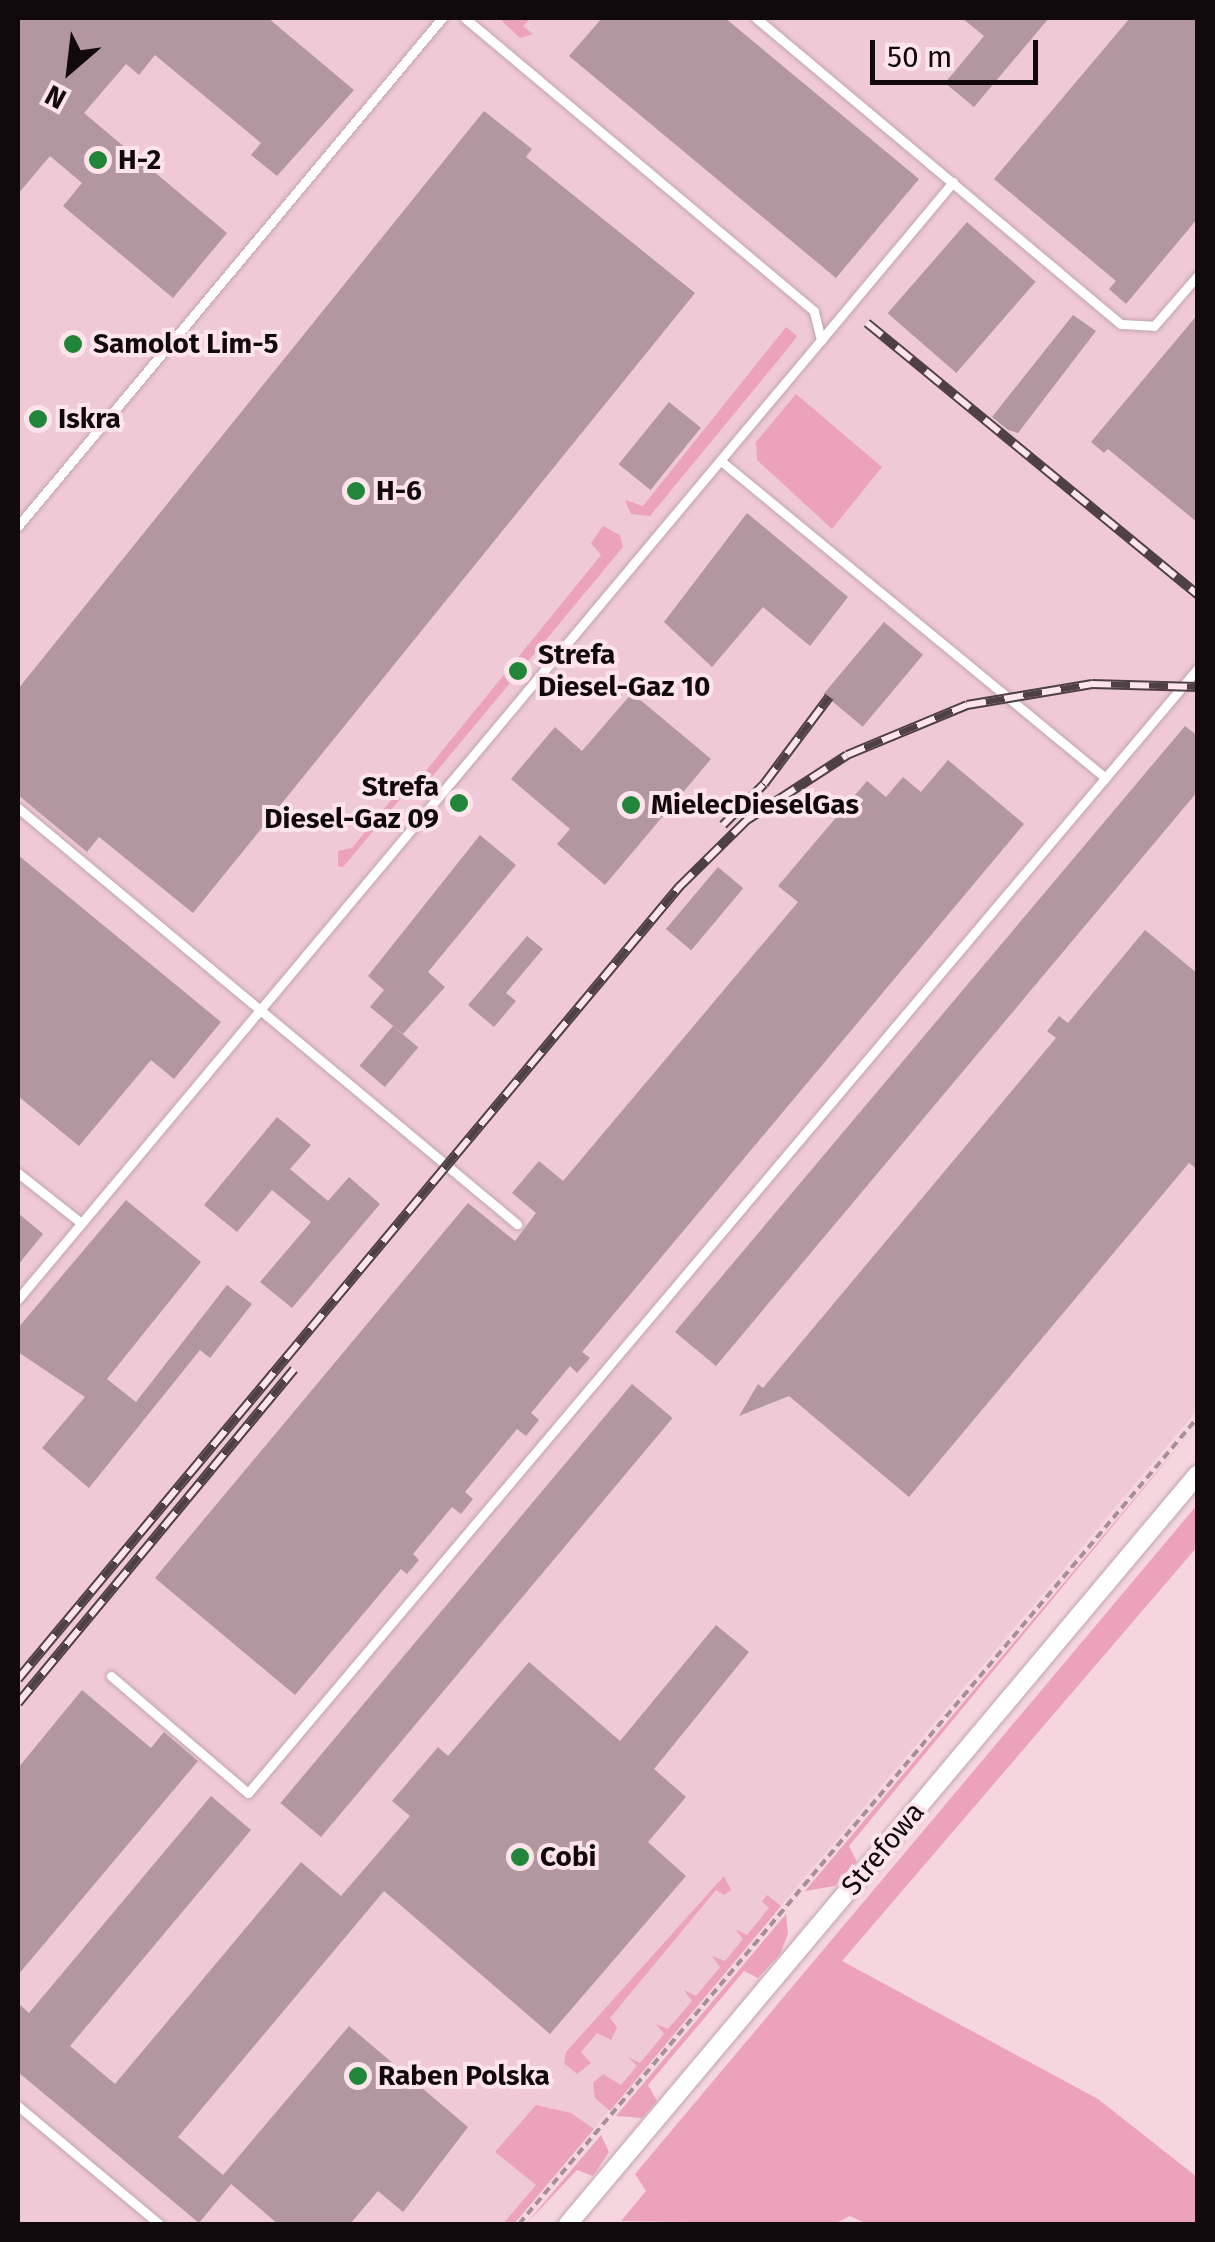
<!DOCTYPE html>
<html>
<head>
<meta charset="utf-8">
<style>
	body { margin:0 }
	#map { position:relative; width:1215px; height:2242px; overflow:hidden; background:#f5d6df; font-family:"Fira Sans",sans-serif }
	div>[style] { position:absolute }
	[style*='--x'] { left:calc(var(--x)*1px); top:calc(var(--y)*1px); width:calc(var(--w)*1px); rotate:calc(var(--a)*1deg) }
	.built>* { inset:0; background:#efc9d5 }
	.green>* { inset:0; background:#eda2bb }
	.building>* { inset:0; background:#b397a0; transform-origin:0 0 }
	.path>* { height:4px; margin-top:-2px; transform-origin:0; background:repeating-linear-gradient(90deg,#a68f96 0 8px,transparent 0 13px) }
	.roads { filter:drop-shadow(0 0 2px #c1a4ad) drop-shadow(0 0 2px #c1a4ad) }
	.lane>* { height:9px; margin:-4.5px; padding:0 4.5px; transform-origin:4.5px; border-radius:4.5px; background:#fff }
	.street>* { height:18px; margin:-9px; padding:0 9px; transform-origin:9px; border-radius:9px; background:#fff }
	.rail>* { height:10px; margin-top:-5px; transform-origin:0; background:repeating-linear-gradient(90deg,#fee5ec 0 19px,#4f4045 0 38px); box-sizing:border-box; border-block:2px solid #4f4045 }
	.dots>* { width:28px; height:28px; translate:-50% -50%; box-sizing:border-box; border:5px solid #fee5ec; border-radius:50% }
	span { translate:-50% -50%; white-space:nowrap; text-align:center; line-height:1.15; -webkit-text-stroke:8px #fee5ec; paint-order:stroke }
	.poi-label { font-size:28px; color:#12090c; font-weight:700 }
	.left { translate:0 -50%; text-align:left }
	.right { translate:-100% -50%; text-align:right }
	.street-label { font-size:28px; color:#12090c }
	.frame { position:absolute; inset:0; border:20px solid #12090c; pointer-events:none }
	.north { position:absolute; left:20px; top:20px; width:100px; height:100px; -webkit-text-stroke:8px #fee5ec; paint-order:stroke; rotate:208deg; font-size:28px; font-weight:700; line-height:40px; text-align:center; color:#12090c }
	.north::after { content:''; display:block; margin:auto; width:35px; height:45px; background:#12090c; clip-path:polygon(50% 0,100% 100%,50% 72%,0 100%) }
	.scale { position:absolute; left:870px; top:40px; width:168px; height:45px; box-sizing:border-box; border:5px solid #12090c; border-top:0; padding-left:12px; font-size:30px; line-height:35px; white-space:nowrap; color:#12090c; -webkit-text-stroke:8px #fee5ec; paint-order:stroke }
</style>
</head>
<body>
<div id="map">
	<div class="built">
		<i style="clip-path:polygon(18px 18px,1197px 18px,1197px 1410px,514px 2224px,18px 2224px)"></i>
	</div>
	<div class="green">
		<i style="clip-path:polygon(499px 18px,531px 18px,523px 26px,533px 34px,520px 38px)"></i>
		<i style="clip-path:polygon(786px 327px,797px 336px,789px 347px,650px 516px,631px 514px,625px 500px,643px 506px)"></i>
		<i style="clip-path:polygon(796px 394px,882px 467px,832px 529px,757px 460px,756px 442px)"></i>
		<i style="clip-path:polygon(603px 526px,620px 535px,623px 547px,416px 796px,402px 797px,343px 867px,338px 866px,338px 851px,352px 848px,401px 788px,408px 793px,601px 555px,591px 543px)"></i>
		<i style="clip-path:polygon(1197px 1424px,849px 1846px,857px 1862px,835px 1886px,805px 1891px)"></i>
		<i style="clip-path:polygon(1197px 1505px,1197px 1547px,842px 1961px,1098px 2099px,1197px 2177px,1197px 2224px,867px 2224px,850px 2216px,834px 2224px,621px 2221px,646px 2191px,635px 2174px)"></i>
		<i style="clip-path:polygon(724px 1876px,731px 1890px,724px 1895px,716px 1890px,610px 2018px,617px 2027px,611px 2040px,597px 2033px,581px 2052px,591px 2063px,577px 2074px,564px 2063px,566px 2052px)"></i>
		<i style="clip-path:polygon(767px 1895px,781px 1906px,610px 2111px,595px 2098px,593px 2083px,603px 2074px,621px 2085px,637px 2066px,628px 2057px,640px 2063px,664px 2034px,656px 2024px,668px 2029px,692px 2001px,684px 1990px,696px 1996px,720px 1967px,712px 1956px,725px 1961px,743px 1939px,735px 1929px,747px 1935px,769px 1908px,762px 1901px)"></i>
		<i style="clip-path:polygon(786px 1914px,788px 1934px,780px 1954px,758px 1978px,744px 1971px,648px 2085px,657px 2101px,642px 2118px,616px 2116px)"></i>
		<i style="clip-path:polygon(536px 2105px,571px 2113px,594px 2129px,514px 2224px,503px 2224px,536px 2185px,495px 2152px)"></i>
		<i style="clip-path:polygon(601px 2135px,609px 2152px,593px 2176px,577px 2170px,526px 2224px)"></i>
	</div>
	<div class="building">
		<i style="clip-path:polygon(18px 18px,268px 18px,354px 90px,277px 176px,251px 155px,261px 143px,155px 55px,139px 75px,126px 64px,84px 113px,227px 233px,173px 298px,63px 206px,82px 183px,50px 156px,18px 194px)"></i>
		<i style="clip-path:polygon(602px 18px,725px 18px,919px 179px,836px 278px,569px 56px)"></i>
		<i style="clip-path:polygon(962px 18px,1049px 18px,974px 107px,945px 83px,984px 36px)"></i>
		<i style="clip-path:polygon(1130px 18px,1198px 18px,1198px 218px,1126px 304px,1109px 289px,1116px 281px,994px 179px)"></i>
		<i style="clip-path:polygon(484px 111px,532px 149px,526px 157px,695px 293px,193px 913px,99px 837px,87px 852px,18px 795px,18px 689px)"></i>
		<i style="left:967px;top:222px;width:91px;height:121px;rotate:41deg"></i>
		<i style="clip-path:polygon(1198px 314px,1198px 523px,1108px 449px,1104px 453px,1091px 442px)"></i>
		<i style="clip-path:polygon(1073px 315px,1096px 331px,1018px 433px,1008px 430px,992px 417px)"></i>
		<i style="left:669px;top:402px;width:41px;height:80px;rotate:39deg"></i>
		<i style="clip-path:polygon(747px 513px,848px 597px,810px 646px,763px 607px,712px 667px,664px 622px)"></i>
		<i style="left:884px;top:622px;width:51px;height:94px;rotate:40deg"></i>
		<i style="clip-path:polygon(632px 693px,711px 759px,605px 885px,557px 844px,570px 829px,511px 779px,555px 727px,582px 751px)"></i>
		<i style="clip-path:polygon(1185px 726px,1198px 736px,1198px 791px,716px 1366px,675px 1332px)"></i>
		<i style="clip-path:polygon(948px 760px,1024px 824px,582px 1352px,590px 1358px,577px 1373px,570px 1366px,531px 1413px,539px 1420px,526px 1436px,517px 1429px,465px 1492px,473px 1499px,461px 1514px,452px 1507px,413px 1554px,419px 1560px,407px 1574px,401px 1569px,295px 1695px,155px 1578px,468px 1203px,515px 1241px,536px 1213px,512px 1193px,539px 1161px,563px 1181px,798px 902px,778px 886px,867px 781px,886px 797px,903px 777px,921px 792px)"></i>
		<i style="clip-path:polygon(480px 835px,516px 865px,428px 972px,445px 987px,403px 1034px,370px 1007px,384px 990px,368px 976px)"></i>
		<i style="clip-path:polygon(18px 855px,221px 1022px,174px 1079px,151px 1060px,79px 1146px,18px 1096px)"></i>
		<i style="left:718px;top:867px;width:33px;height:81px;rotate:40deg"></i>
		<i style="clip-path:polygon(1145px 930px,1198px 974px,1198px 1170px,1189px 1163px,909px 1497px,789px 1396px,739px 1416px,758px 1384px,763px 1388px,1056px 1038px,1047px 1031px,1059px 1016px,1068px 1023px)"></i>
		<i style="clip-path:polygon(527px 936px,543px 949px,506px 993px,516px 1001px,494px 1027px,468px 1005px)"></i>
		<i style="left:393px;top:1026px;width:33px;height:52px;rotate:40deg"></i>
		<i style="clip-path:polygon(277px 1117px,311px 1145px,290px 1169px,328px 1201px,349px 1177px,380px 1204px,292px 1308px,260px 1282px,311px 1222px,272px 1190px,237px 1232px,204px 1205px)"></i>
		<i style="clip-path:polygon(126px 1200px,201px 1262px,107px 1379px,136px 1402px,227px 1285px,252px 1304px,210px 1358px,200px 1350px,89px 1488px,42px 1448px,85px 1397px,18px 1352px,18px 1328px)"></i>
		<i style="clip-path:polygon(18px 1213px,43px 1234px,18px 1265px)"></i>
		<i style="left:632px;top:1384px;width:53px;height:547px;rotate:40deg"></i>
		<i style="clip-path:polygon(716px 1625px,749px 1652px,654px 1769px,686px 1797px,648px 1842px,686px 1876px,550px 2034px,384px 1891px,178px 2137px,223px 2175px,349px 2026px,468px 2127px,403px 2212px,378px 2191px,350px 2224px,278px 2224px,231px 2184px,199px 2223px,18px 2072px,18px 2003px,29px 2013px,211px 1796px,251px 1830px,70px 2046px,115px 2084px,301px 1862px,341px 1896px,410px 1816px,392px 1801px,438px 1747px,448px 1756px,529px 1662px,620px 1741px)"></i>
		<i style="clip-path:polygon(82px 1690px,151px 1748px,164px 1732px,198px 1761px,18px 1975px,18px 1768px)"></i>
	</div>
	<div class="path">
		<i style="--x:519;--y:2224;--w:1055;--a:-49.92"></i>
	</div>
	<div class="roads">
		<div class="lane">
			<i style="--x:756;--y:18;--w:476;--a:40"></i>
			<i style="--x:1121;--y:324;--w:33;--a:3"></i>
			<i style="--x:1154;--y:326;--w:67;--a:-49.2"></i>
			<i style="--x:821;--y:340;--w:206;--a:-50.1"></i>
			<i style="--x:721;--y:461;--w:498;--a:39.5"></i>
			<i style="--x:18;--y:526;--w:662;--a:-50.15"></i>
			<i style="--x:18;--y:808;--w:650;--a:39.82"></i>
			<i style="--x:18;--y:1173;--w:79;--a:38.3"></i>
			<i style="--x:18;--y:1299;--w:1251;--a:-50.06"></i>
			<i style="--x:821;--y:340;--w:30;--a:-104"></i>
			<i style="--x:814;--y:311;--w:456;--a:-140"></i>
			<i style="--x:111;--y:1676;--w:180;--a:40.5"></i>
			<i style="--x:248;--y:1793;--w:1472;--a:-49.82"></i>
			<i style="--x:18;--y:2106;--w:184;--a:39.9"></i>
		</div>
		<div class="street">
			<i style="--x:568;--y:2224;--w:979;--a:-49.97"></i>
		</div>
	</div>
	<div class="rail">
		<i style="--x:867;--y:323;--w:428;--a:39.4"></i>
		<i style="--x:723;--y:825;--w:58;--a:-45"></i>
		<i style="--x:764;--y:784;--w:109;--a:-53.2"></i>
		<i style="--x:18;--y:1679;--w:1032;--a:-50.15"></i>
		<i style="--x:679;--y:887;--w:95;--a:-44.6"></i>
		<i style="--x:747;--y:820;--w:119;--a:-33"></i>
		<i style="--x:847;--y:755;--w:130;--a:-22.6"></i>
		<i style="--x:967;--y:705;--w:127;--a:-9.5"></i>
		<i style="--x:1092;--y:684;--w:106;--a:1.6"></i>
		<i style="--x:18;--y:1703;--w:433;--a:-50.4"></i>
	</div>
	<div class="dots">
		<i style="left:98px;top:160px;background:#22863a"></i>
		<i style="left:73px;top:344px;background:#22863a"></i>
		<i style="left:38px;top:419px;background:#22863a"></i>
		<i style="left:356px;top:491px;background:#22863a"></i>
		<i style="left:518px;top:671px;background:#22863a"></i>
		<i style="left:459px;top:803px;background:#22863a"></i>
		<i style="left:631px;top:805px;background:#22863a"></i>
		<i style="left:520px;top:1857px;background:#22863a"></i>
		<i style="left:358px;top:2076px;background:#22863a"></i>
	</div>
	<div class="poi-label">
		<span class="left" style="left:118px;top:160px">H-2</span>
		<span class="left" style="left:93px;top:344px">Samolot Lim-5</span>
		<span class="left" style="left:58px;top:419px">Iskra</span>
		<span class="left" style="left:376px;top:491px">H-6</span>
		<span class="left" style="left:538px;top:671px">Strefa<br>Diesel-Gaz 10</span>
		<span class="right" style="left:439px;top:803px">Strefa<br>Diesel-Gaz 09</span>
		<span class="left" style="left:651px;top:805px">MielecDieselGas</span>
		<span class="left" style="left:540px;top:1857px">Cobi</span>
		<span class="left" style="left:378px;top:2076px">Raben Polska</span>
	</div>
	<div class="street-label">
		<span style="left:883px;top:1849px;rotate:-50deg">Strefowa</span>
	</div>
	<div class="frame"></div>
	<div class="north">N</div>
	<div class="scale">50 m</div>
</div>
</body>
</html>
